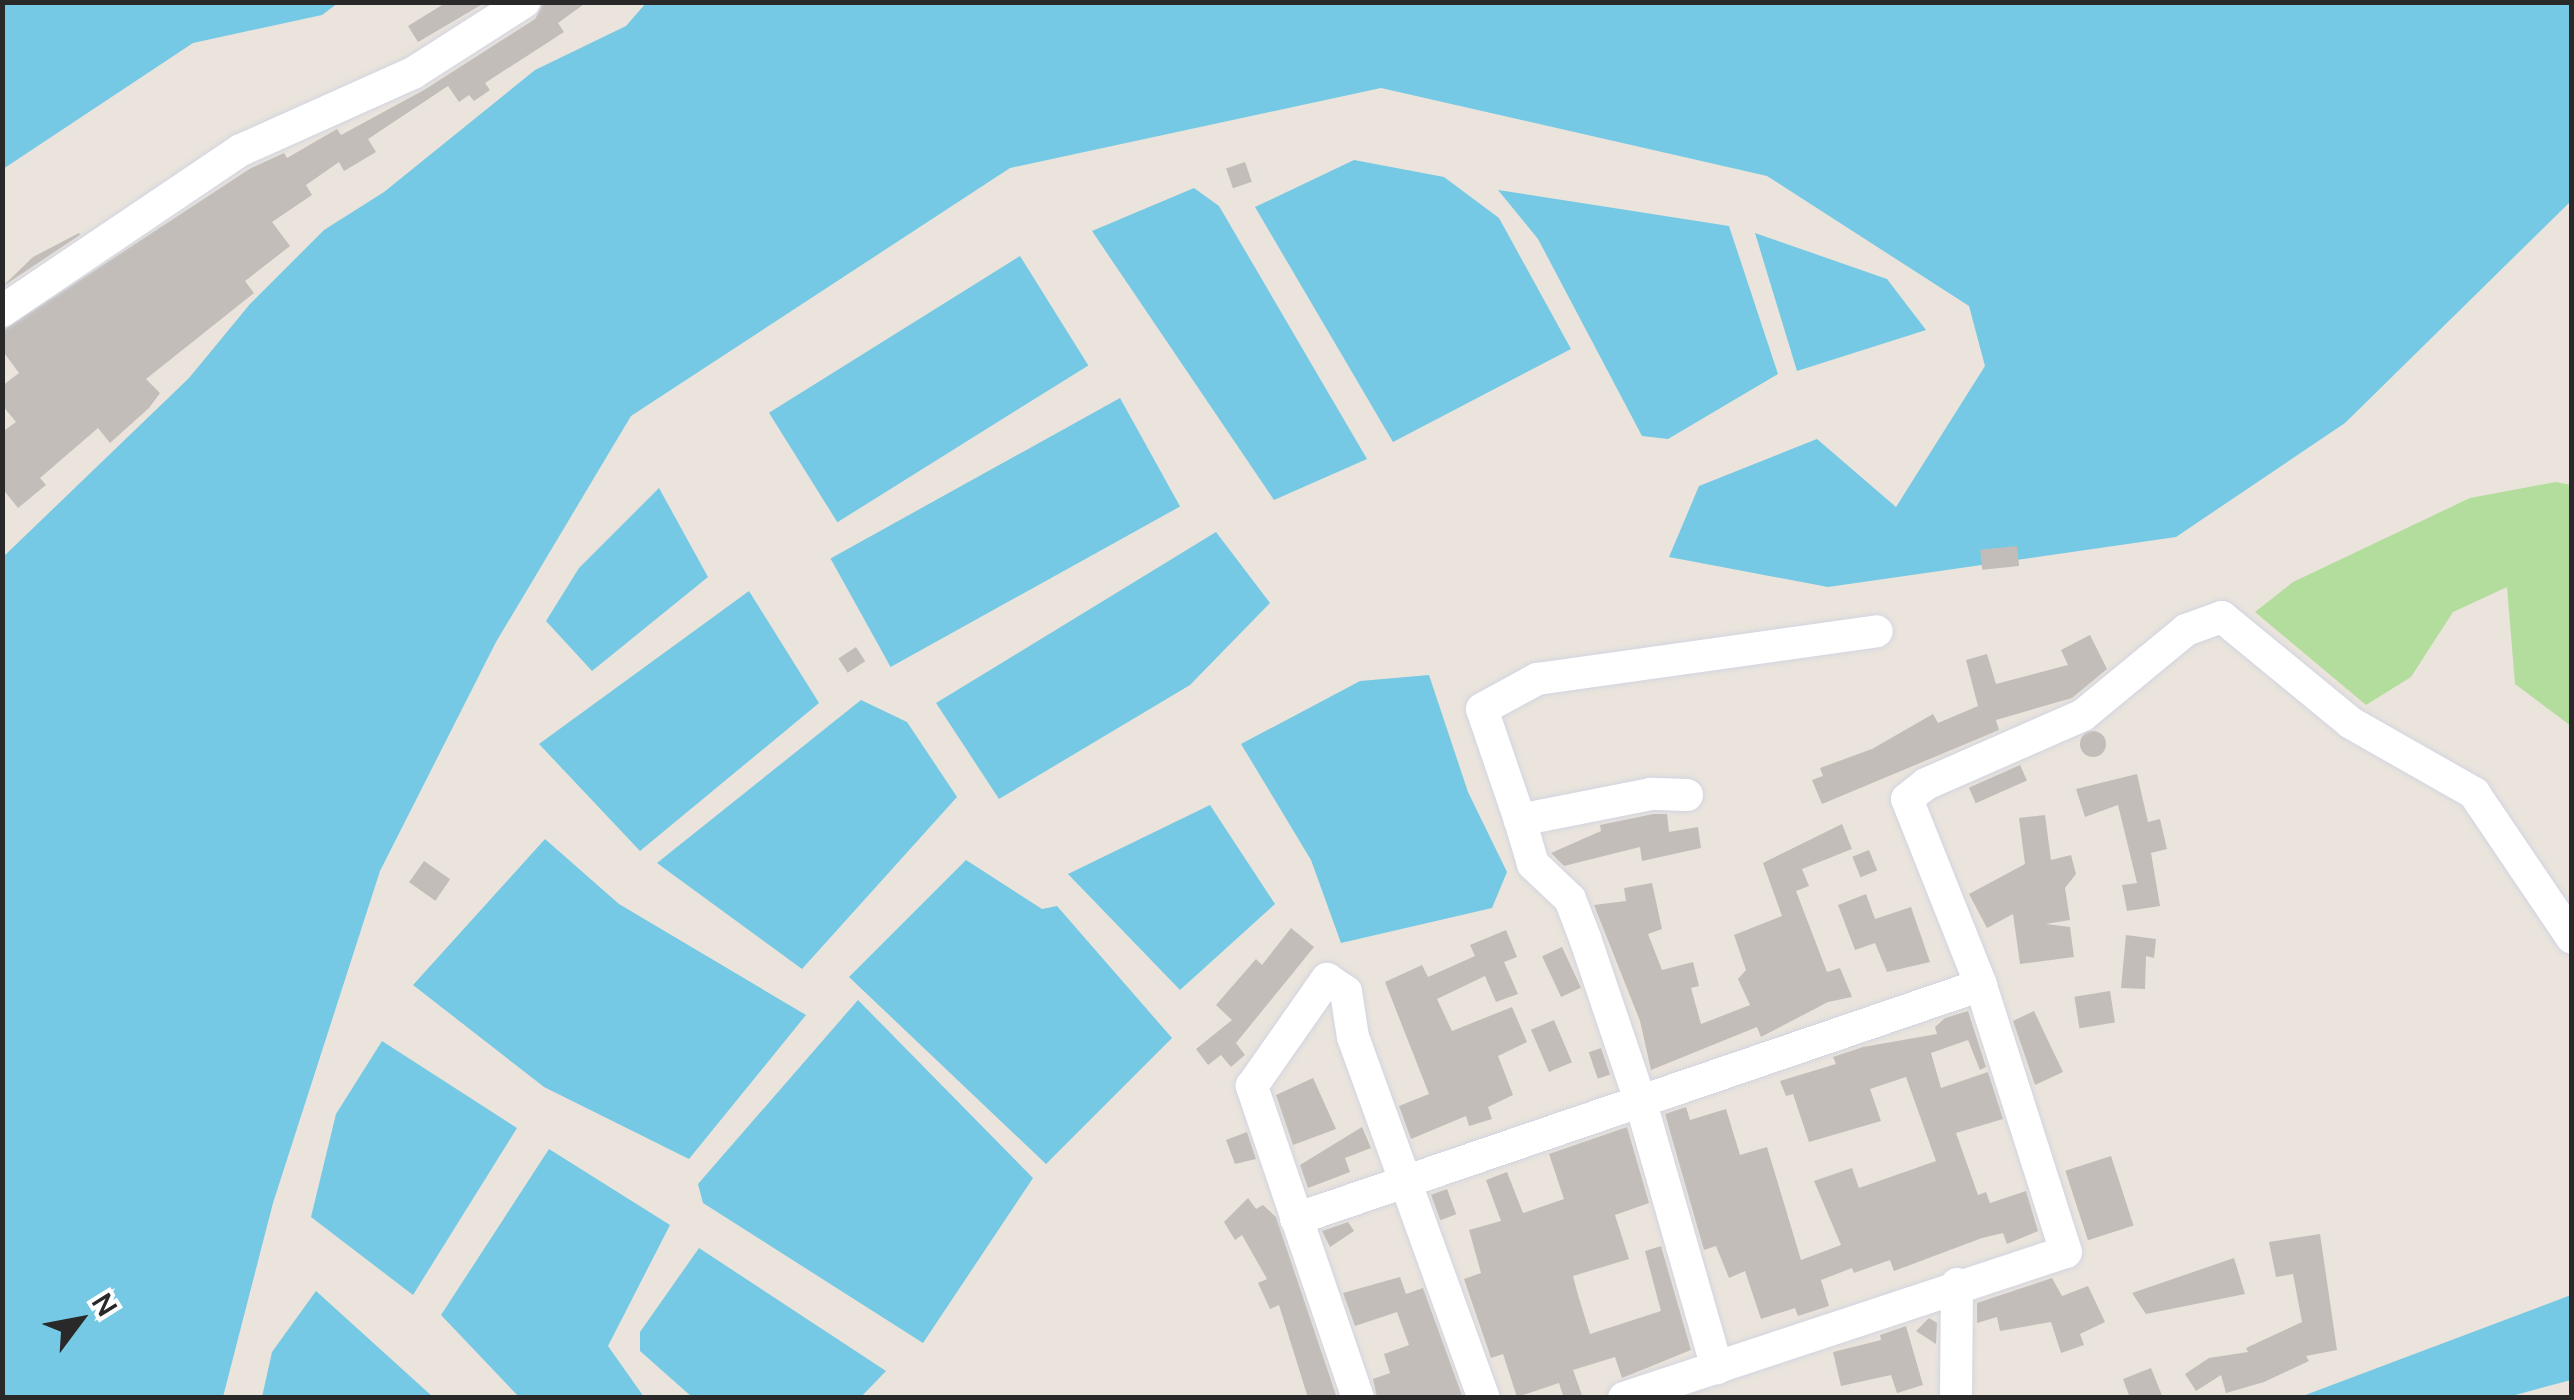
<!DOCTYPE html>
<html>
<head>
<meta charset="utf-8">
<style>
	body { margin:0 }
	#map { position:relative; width:2574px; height:1400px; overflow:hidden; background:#eae4dc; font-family:Manrope,sans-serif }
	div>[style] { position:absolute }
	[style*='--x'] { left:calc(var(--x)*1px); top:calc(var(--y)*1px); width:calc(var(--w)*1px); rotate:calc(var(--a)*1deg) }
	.green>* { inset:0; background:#b3dd9c }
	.water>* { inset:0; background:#76c9e4; transform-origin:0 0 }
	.building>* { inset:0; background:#c2bdb8; transform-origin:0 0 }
	.round { border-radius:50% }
	.roads { filter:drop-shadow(0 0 2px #d1d4e1) drop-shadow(0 0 2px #d1d4e1) }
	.minor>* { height:32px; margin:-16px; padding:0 16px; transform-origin:16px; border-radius:16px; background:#fff }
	span { translate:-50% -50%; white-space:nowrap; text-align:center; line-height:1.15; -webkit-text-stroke:8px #fff; paint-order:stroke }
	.frame { position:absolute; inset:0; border:5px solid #292929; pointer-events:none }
	.north { position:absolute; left:30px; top:1270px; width:100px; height:100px; -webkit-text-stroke:8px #fff; paint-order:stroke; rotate:58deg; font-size:28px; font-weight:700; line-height:40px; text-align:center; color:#292929 }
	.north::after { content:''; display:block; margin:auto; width:35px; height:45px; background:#292929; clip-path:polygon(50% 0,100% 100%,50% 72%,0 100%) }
</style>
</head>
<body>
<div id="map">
	<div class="green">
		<i style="clip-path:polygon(2556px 482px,2571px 485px,2571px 726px,2515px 684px,2507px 587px,2453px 612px,2411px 677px,2366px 705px,2255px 612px,2293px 582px,2470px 498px)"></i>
	</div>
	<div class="water">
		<i style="clip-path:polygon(3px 2px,338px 2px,338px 3px,322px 15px,193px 43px,3px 169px)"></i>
		<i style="clip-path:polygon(646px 3px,2571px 3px,2571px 201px,2345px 423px,2176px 537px,1828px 587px,1669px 557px,1699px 486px,1817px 439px,1896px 507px,1985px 366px,1969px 306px,1767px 176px,1381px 88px,1010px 168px,631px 416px,496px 642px,380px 871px,273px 1203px,223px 1397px,3px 1397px,2px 558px,189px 378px,250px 304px,324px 230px,384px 192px,535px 70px,626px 26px)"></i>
		<i style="clip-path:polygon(1354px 160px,1444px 177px,1499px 218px,1571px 349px,1393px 442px,1255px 207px)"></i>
		<i style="clip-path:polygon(1194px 188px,1219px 206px,1367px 459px,1274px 500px,1092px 231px)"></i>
		<i style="clip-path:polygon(1498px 190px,1729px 226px,1778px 374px,1668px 439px,1642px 436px,1538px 239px)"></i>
		<i style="clip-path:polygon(1755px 233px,1887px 279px,1926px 330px,1797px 371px)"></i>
		<i style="left:1020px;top:256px;width:129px;height:296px;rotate:58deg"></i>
		<i style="left:1120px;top:398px;width:124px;height:331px;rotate:61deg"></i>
		<i style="clip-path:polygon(659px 488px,708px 577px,592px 671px,546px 621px,579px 568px)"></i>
		<i style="clip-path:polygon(1216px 532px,1270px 603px,1190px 685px,999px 799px,936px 703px)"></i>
		<i style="clip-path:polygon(749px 591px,819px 703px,640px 851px,539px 744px)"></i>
		<i style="clip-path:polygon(1429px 675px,1468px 792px,1507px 872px,1492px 908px,1341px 943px,1311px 860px,1241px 744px,1360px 681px)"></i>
		<i style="clip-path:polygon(861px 700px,907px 722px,957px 797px,802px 969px,657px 863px)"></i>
		<i style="clip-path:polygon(1210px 805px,1275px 904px,1180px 990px,1068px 874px)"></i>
		<i style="clip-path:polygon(545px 839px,619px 904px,806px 1015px,689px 1159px,544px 1087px,413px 985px)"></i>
		<i style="clip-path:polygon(966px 860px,1042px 909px,1057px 906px,1172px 1038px,1046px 1164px,849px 977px)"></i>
		<i style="clip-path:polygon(858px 1000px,1033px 1178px,923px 1343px,703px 1203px,698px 1184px)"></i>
		<i style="clip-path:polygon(382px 1041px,517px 1128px,413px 1295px,311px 1217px,336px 1114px)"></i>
		<i style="clip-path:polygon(549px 1149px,670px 1225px,608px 1346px,644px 1397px,519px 1397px,441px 1315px)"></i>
		<i style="clip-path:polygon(699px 1248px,886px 1371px,861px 1397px,692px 1397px,640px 1351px,640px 1332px)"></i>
		<i style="clip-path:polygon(316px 1291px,433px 1397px,262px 1397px,272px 1352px)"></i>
		<i style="clip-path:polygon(2571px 1295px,2571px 1380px,2508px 1397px,2300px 1397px)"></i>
	</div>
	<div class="building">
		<i style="clip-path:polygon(447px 2px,486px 2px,369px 71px,418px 42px,408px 26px)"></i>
		<i style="clip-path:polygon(544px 2px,587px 2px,558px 23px,564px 32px,485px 83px,490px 90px,474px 101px,469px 95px,459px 102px,448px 86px,368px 139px,376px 152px,344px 171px,339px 162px,306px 185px,312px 195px,272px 222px,290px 246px,245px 281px,254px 293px,146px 379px,160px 393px,149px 408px,110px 443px,98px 428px,40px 478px,46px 485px,18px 508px,2px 488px,2px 432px,16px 422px,2px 405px,2px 386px,19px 373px,2px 350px,2px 331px,251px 168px,284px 153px,287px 158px,337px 129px,341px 135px,424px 90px,535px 19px)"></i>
		<i style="left:1245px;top:162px;width:21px;height:20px;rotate:71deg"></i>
		<i style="clip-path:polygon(79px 233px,80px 235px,2px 287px,33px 257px)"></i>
		<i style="left:2017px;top:546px;width:20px;height:37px;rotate:84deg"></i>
		<i style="clip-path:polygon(2090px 635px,2107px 669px,2072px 698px,1996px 720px,1999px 730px,1822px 804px,1812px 780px,1823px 776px,1820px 768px,1872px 749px,1933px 714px,1938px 723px,1978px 706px,1966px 660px,1987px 654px,1996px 684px,2068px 665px,2061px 650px)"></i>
		<i style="left:856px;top:647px;width:17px;height:21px;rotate:57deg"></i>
		<i class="round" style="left:2080px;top:731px;width:26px;height:26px"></i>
		<i style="left:2020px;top:765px;width:17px;height:56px;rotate:66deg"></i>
		<i style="clip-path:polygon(2137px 774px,2148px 822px,2160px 819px,2167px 849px,2151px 853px,2160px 906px,2127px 911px,2122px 885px,2137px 883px,2118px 805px,2085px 817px,2076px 789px)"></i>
		<i style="clip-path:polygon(1653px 814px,1667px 814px,1669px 832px,1698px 827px,1701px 848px,1642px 861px,1640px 847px,1564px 866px,1551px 853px,1601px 831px,1600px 825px)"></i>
		<i style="clip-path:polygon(2045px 815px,2051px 860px,2071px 855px,2076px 874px,2065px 888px,2070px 920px,2046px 924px,2070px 927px,2074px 957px,2020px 964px,2013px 914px,1987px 928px,1969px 894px,2025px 864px,2019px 818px)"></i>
		<i style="clip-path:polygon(1842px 824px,1852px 849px,1802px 869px,1809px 886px,1796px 891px,1827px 972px,1840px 968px,1852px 997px,1828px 1002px,1761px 1037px,1757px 1027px,1651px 1070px,1640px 1021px,1594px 905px,1626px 901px,1624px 888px,1652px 883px,1662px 929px,1648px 934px,1662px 970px,1693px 962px,1699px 986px,1691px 988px,1701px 1024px,1750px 1005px,1738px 979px,1746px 970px,1734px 935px,1782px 916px,1763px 863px)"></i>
		<i style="left:1869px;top:850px;width:22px;height:18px;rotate:68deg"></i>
		<i style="left:424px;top:861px;width:32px;height:26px;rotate:35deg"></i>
		<i style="clip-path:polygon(1866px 894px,1875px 919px,1911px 907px,1930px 962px,1887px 972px,1875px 943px,1855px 950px,1838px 905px)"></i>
		<i style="clip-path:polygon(1291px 928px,1314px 947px,1236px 1043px,1245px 1055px,1231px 1067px,1221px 1055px,1208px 1065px,1196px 1049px,1232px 1020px,1216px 1005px,1256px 959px,1262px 965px)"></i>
		<i style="clip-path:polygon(1506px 930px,1517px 957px,1504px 962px,1518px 994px,1496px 1002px,1485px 976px,1437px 999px,1452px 1031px,1512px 1007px,1527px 1042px,1498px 1056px,1513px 1095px,1488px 1107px,1492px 1119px,1469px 1126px,1466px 1116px,1411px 1139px,1399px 1106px,1429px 1094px,1385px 982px,1422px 965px,1428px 977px,1475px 956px,1470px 945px)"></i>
		<i style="clip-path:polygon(2126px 935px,2156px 939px,2154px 958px,2146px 956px,2145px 989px,2121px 988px)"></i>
		<i style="left:1562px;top:947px;width:45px;height:22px;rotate:65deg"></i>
		<i style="left:2110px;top:991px;width:32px;height:36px;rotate:81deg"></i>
		<i style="clip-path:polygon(1968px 1011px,1986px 1067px,1980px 1070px,1968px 1040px,1931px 1053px,1941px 1088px,1988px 1072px,2003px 1119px,1956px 1133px,1978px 1195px,1986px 1192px,1990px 1203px,2026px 1191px,2038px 1231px,2007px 1244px,2003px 1233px,1982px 1238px,1894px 1271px,1890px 1260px,1854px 1273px,1852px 1268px,1821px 1280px,1829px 1306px,1798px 1316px,1795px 1308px,1761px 1319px,1745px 1271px,1729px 1278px,1716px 1246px,1704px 1250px,1665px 1114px,1686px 1107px,1690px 1120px,1726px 1109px,1740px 1155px,1767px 1147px,1801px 1260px,1841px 1245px,1814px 1181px,1852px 1168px,1859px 1188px,1936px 1161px,1906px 1077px,1870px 1089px,1881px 1121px,1809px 1142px,1793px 1094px,1786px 1096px,1780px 1081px,1836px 1064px,1833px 1057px,1863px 1047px,1937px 1034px,1935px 1027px,1945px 1018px)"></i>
		<i style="clip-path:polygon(2034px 1011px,2063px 1072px,2035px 1085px,2013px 1021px)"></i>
		<i style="left:1554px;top:1020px;width:46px;height:25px;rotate:67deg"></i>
		<i style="left:1601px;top:1048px;width:28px;height:13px;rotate:71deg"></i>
		<i style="clip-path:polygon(1313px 1078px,1336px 1129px,1293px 1145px,1276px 1095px)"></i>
		<i style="clip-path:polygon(1362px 1127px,1371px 1148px,1345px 1158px,1350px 1172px,1308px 1188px,1300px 1165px)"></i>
		<i style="clip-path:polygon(1627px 1127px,1649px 1203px,1615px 1215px,1629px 1259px,1573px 1276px,1578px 1295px,1590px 1334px,1661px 1311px,1645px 1251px,1661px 1246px,1691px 1350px,1622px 1378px,1615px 1357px,1573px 1370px,1583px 1398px,1564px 1398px,1559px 1383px,1517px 1397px,1503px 1354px,1491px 1358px,1464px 1279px,1481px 1273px,1469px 1230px,1501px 1221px,1486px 1180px,1507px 1172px,1523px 1213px,1564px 1199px,1549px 1154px)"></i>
		<i style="clip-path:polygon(1247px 1132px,1256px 1159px,1235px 1164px,1226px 1140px)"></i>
		<i style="left:2111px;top:1156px;width:73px;height:48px;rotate:72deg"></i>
		<i style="left:1447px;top:1189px;width:27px;height:17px;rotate:70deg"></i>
		<i style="clip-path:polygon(1248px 1198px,1256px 1209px,1263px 1205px,1276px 1217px,1337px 1398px,1308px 1398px,1279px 1305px,1270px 1309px,1258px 1283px,1267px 1279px,1242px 1235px,1235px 1240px,1224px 1222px)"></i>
		<i style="clip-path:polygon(1348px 1222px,1354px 1231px,1330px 1247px,1322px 1231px)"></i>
		<i style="clip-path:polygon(2320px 1234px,2337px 1350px,2306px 1356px,2309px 1361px,2264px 1382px,2226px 1393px,2221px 1375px,2196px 1391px,2185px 1374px,2209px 1358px,2248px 1352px,2246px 1348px,2302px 1322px,2293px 1274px,2276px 1277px,2269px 1242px)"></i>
		<i style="clip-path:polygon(2234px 1258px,2245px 1294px,2146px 1314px,2132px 1293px)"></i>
		<i style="clip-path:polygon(1400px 1277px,1406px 1294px,1423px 1288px,1463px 1398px,1377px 1398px,1373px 1379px,1390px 1373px,1384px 1354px,1409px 1345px,1397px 1312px,1355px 1326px,1343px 1293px)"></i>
		<i style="clip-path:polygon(2052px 1278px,2062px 1296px,2088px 1286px,2105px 1322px,2080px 1334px,2084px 1345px,2061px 1353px,2051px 1322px,2000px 1331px,1997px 1317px,1977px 1323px,1977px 1303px)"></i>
		<i style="clip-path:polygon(1929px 1318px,1937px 1323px,1936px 1344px,1916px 1331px)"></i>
		<i style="clip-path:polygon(1906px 1326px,1923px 1385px,1897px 1393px,1891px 1375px,1841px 1386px,1833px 1352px,1881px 1340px,1880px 1335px)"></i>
		<i style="clip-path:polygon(2151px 1368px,2163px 1398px,2130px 1398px,2123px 1379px)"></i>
	</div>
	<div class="roads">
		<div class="minor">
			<i style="--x:2;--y:311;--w:288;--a:-34"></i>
			<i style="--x:241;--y:150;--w:188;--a:-24.1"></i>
			<i style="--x:413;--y:73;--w:132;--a:-32.6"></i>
			<i style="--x:1687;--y:795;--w:36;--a:-178"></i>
			<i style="--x:1651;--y:794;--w:134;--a:168.8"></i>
			<i style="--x:1520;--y:820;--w:46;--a:73.5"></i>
			<i style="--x:1533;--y:864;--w:51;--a:43.4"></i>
			<i style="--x:1570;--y:899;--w:42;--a:69"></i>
			<i style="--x:1585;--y:938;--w:174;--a:71.3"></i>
			<i style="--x:1641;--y:1103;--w:276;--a:74"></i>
			<i style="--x:1520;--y:820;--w:117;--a:-108.9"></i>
			<i style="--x:1482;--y:709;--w:63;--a:-28.6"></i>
			<i style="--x:1537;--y:679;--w:343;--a:-8"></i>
			<i style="--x:1296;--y:1219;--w:724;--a:-18.86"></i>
			<i style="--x:1358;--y:1398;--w:330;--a:-108.8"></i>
			<i style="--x:1252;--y:1086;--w:131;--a:-55"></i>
			<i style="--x:1327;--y:979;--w:23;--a:34"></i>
			<i style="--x:1346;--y:992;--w:46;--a:81.2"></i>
			<i style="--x:1353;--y:1037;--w:384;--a:70.1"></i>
			<i style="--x:1624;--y:1398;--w:465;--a:-18.3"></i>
			<i style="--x:2066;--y:1252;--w:280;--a:-107.7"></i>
			<i style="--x:1981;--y:985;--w:200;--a:-111.7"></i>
			<i style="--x:1907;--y:799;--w:24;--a:-38"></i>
			<i style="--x:1926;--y:784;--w:171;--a:-23.7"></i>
			<i style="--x:2083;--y:715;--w:134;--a:-39.5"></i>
			<i style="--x:2186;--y:630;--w:38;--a:-20"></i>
			<i style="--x:2222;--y:617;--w:167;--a:39.4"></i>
			<i style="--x:2351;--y:723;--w:142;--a:29.6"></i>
			<i style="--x:2474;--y:793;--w:175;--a:55.9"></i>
			<i style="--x:1956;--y:1398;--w:114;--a:-89.5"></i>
		</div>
	</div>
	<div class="frame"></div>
	<div class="north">N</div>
</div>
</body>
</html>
